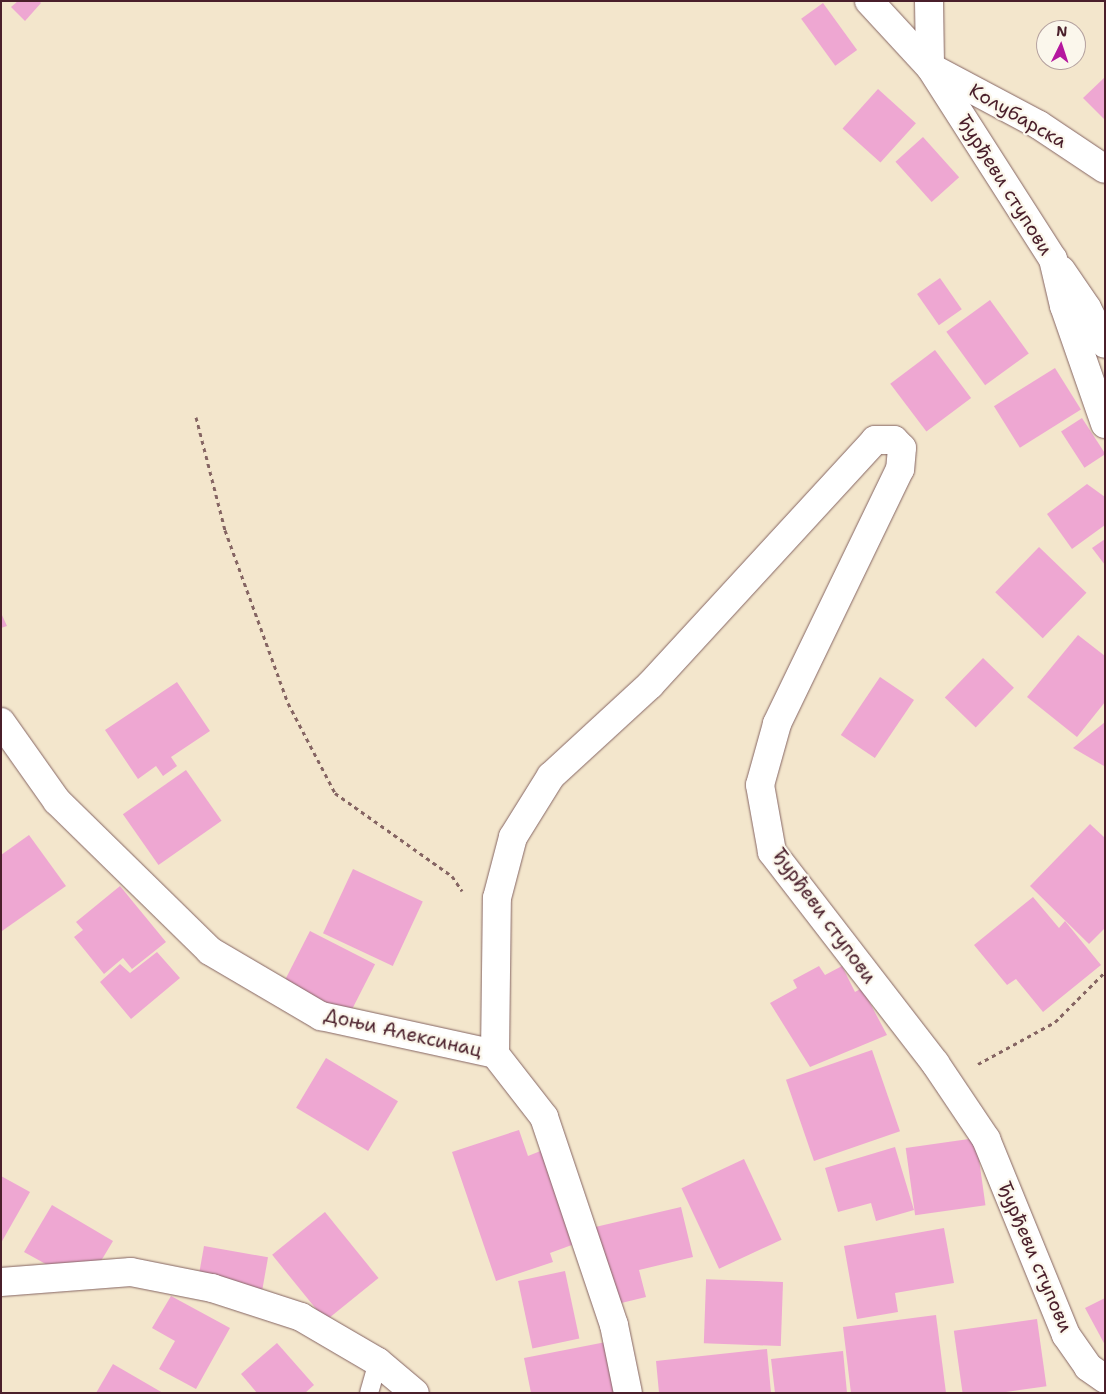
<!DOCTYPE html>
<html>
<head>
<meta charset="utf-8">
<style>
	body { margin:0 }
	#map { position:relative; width:1106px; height:1394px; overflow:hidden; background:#f3e6cc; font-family:"Shantell Sans",sans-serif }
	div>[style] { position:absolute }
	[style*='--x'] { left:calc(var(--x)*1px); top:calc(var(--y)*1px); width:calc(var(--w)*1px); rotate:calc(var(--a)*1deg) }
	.building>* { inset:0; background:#eea7d2; transform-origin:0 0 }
	.path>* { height:3px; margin-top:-1.5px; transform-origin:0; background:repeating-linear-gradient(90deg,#856563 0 4px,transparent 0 8px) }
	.roads { filter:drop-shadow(0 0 1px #856563) drop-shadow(0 0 1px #856563) }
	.service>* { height:18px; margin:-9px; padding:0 9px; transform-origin:9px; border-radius:9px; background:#fff }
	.minor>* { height:28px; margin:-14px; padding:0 14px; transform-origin:14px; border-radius:14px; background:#fff }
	span { translate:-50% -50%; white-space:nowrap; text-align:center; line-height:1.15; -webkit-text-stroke:4.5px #fbf7ec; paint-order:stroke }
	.street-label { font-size:19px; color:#4a1f2b }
	.frame { position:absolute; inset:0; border:2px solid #4a1f2b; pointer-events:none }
	.north { position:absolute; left:1036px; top:20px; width:50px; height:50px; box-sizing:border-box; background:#fbf7ec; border:1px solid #b4a19f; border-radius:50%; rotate:4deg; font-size:14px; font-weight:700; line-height:20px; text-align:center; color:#4a1f2b }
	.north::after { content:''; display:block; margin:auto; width:18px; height:22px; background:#b5179e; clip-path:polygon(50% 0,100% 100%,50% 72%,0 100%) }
</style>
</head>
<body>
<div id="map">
	<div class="building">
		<i style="clip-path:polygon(18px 1px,39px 1px,41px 3px,25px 21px,11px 7px)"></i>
		<i style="left:823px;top:3px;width:58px;height:27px;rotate:54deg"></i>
		<i style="clip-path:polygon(1105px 77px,1105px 120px,1083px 98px)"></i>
		<i style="left:878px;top:89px;width:51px;height:53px;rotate:42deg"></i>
		<i style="left:923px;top:137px;width:54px;height:37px;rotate:48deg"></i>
		<i style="left:940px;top:278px;width:38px;height:28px;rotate:55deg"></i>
		<i style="left:990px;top:300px;width:66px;height:54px;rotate:54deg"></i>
		<i style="left:935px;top:350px;width:60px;height:56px;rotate:53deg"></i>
		<i style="left:1055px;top:368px;width:49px;height:72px;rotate:58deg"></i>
		<i style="left:1082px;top:418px;width:43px;height:25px;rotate:57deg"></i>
		<i style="clip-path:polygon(1087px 484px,1105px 497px,1105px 525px,1072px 549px,1047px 514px)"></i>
		<i style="clip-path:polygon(1105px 539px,1105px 565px,1092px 548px)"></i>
		<i style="left:1039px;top:547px;width:66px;height:63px;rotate:44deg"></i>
		<i style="clip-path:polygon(1px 613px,7px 626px,1px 628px)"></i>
		<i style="clip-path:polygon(1078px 635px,1105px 656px,1105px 702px,1077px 737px,1027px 697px)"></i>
		<i style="left:983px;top:658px;width:43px;height:55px;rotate:44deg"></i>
		<i style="left:880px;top:677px;width:41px;height:70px;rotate:34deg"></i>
		<i style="clip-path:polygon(177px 682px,210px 731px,171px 757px,177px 766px,163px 776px,156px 766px,138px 779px,105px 730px)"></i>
		<i style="clip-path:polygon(1105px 722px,1105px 765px,1104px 766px,1073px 748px)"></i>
		<i style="left:186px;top:770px;width:62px;height:77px;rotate:55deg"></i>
		<i style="clip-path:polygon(1090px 824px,1105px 838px,1105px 928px,1089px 944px,1030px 886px)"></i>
		<i style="clip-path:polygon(29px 835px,66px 886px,2px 931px,1px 855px)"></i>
		<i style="left:353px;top:869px;width:77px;height:71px;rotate:25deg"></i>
		<i style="clip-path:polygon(120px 886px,166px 942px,132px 969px,123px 958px,104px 974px,74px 937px,83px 930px,76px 922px)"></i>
		<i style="clip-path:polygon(1033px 897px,1059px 928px,1065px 921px,1101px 965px,1043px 1012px,1016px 979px,1007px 985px,974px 945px)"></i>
		<i style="left:310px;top:931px;width:73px;height:62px;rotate:27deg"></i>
		<i style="clip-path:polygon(157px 952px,180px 978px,131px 1019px,100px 982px,120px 964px,130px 973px)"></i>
		<i style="clip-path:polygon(819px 966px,825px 975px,842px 966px,855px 992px,862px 988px,887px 1035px,810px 1067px,770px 1003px,797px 988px,793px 980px)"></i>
		<i style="left:872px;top:1050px;width:86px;height:91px;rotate:71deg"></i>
		<i style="left:326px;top:1058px;width:84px;height:58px;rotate:31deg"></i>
		<i style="clip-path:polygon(519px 1130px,528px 1156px,548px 1148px,580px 1242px,550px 1253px,553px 1262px,496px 1281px,452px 1152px)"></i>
		<i style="left:976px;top:1138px;width:68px;height:71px;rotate:82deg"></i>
		<i style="clip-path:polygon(895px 1147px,914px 1210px,876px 1221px,871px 1203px,838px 1212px,825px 1168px)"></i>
		<i style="left:744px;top:1159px;width:89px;height:69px;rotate:65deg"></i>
		<i style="clip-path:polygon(1px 1176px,30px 1192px,1px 1243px)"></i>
		<i style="clip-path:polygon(52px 1205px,113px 1241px,95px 1271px,62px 1273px,24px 1252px)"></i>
		<i style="clip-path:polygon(681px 1207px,693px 1257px,639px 1270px,646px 1297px,609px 1306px,591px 1228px)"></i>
		<i style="left:325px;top:1212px;width:85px;height:68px;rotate:51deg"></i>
		<i style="clip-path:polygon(944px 1228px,954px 1283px,895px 1293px,898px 1312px,857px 1319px,844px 1246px)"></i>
		<i style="left:204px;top:1246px;width:65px;height:37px;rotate:10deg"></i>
		<i style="left:565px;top:1271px;width:69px;height:48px;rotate:78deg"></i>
		<i style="left:783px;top:1282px;width:64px;height:77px;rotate:92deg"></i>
		<i style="clip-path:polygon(171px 1296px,230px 1328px,196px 1389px,159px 1369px,175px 1341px,152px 1328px)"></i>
		<i style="clip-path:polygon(1105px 1298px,1105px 1345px,1085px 1308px)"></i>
		<i style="clip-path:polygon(936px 1315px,946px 1393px,851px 1393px,843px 1327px)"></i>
		<i style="left:1037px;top:1319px;width:68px;height:84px;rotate:82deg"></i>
		<i style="clip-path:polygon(606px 1342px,616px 1393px,531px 1393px,524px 1358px)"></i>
		<i style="clip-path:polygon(277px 1343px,314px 1385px,305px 1393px,257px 1393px,241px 1374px)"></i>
		<i style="clip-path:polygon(767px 1349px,771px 1393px,659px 1393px,656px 1361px)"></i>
		<i style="clip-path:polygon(843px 1351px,847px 1393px,775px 1393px,771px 1359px)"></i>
		<i style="clip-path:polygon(113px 1364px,163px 1393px,96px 1393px)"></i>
	</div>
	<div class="path">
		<i style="--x:196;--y:417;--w:117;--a:75.6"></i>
		<i style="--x:225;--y:530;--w:184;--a:70"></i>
		<i style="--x:288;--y:703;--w:102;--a:62.4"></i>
		<i style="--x:335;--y:793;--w:143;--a:35.4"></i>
		<i style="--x:452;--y:876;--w:18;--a:56"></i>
		<i style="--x:978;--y:1064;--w:88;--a:-28.6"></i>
		<i style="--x:1055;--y:1022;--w:71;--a:-45"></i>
	</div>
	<div class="roads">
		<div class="service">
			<i style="--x:369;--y:1393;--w:32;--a:-74"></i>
		</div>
		<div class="minor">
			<i style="--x:869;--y:1;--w:90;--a:47.3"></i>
			<i style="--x:930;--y:67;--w:228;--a:57.4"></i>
			<i style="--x:1053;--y:259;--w:48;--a:76.8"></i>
			<i style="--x:1064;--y:306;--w:125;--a:70.8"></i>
			<i style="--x:929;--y:1;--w:66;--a:89.1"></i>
			<i style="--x:932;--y:68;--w:121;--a:28"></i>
			<i style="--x:1039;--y:125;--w:79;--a:33.7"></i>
			<i style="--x:1061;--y:270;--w:46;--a:55.6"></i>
			<i style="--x:1087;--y:308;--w:40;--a:63.4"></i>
			<i style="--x:1;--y:722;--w:97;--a:54.7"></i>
			<i style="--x:57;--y:801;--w:214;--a:44.4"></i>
			<i style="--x:210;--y:951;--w:129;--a:30.4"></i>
			<i style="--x:321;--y:1016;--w:178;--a:12.3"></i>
			<i style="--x:495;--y:1054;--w:80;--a:52.1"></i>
			<i style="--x:544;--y:1117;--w:219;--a:71.4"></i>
			<i style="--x:614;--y:1325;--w:69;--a:78.4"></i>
			<i style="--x:495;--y:1054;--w:156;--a:-89.3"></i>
			<i style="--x:497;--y:898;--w:63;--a:-75.3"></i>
			<i style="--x:513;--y:837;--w:72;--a:-58.1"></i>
			<i style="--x:551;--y:776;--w:134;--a:-42.6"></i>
			<i style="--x:650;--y:685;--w:333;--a:-47.4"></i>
			<i style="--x:875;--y:440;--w:19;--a:0"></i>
			<i style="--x:894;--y:440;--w:11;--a:45"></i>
			<i style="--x:902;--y:448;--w:21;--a:95"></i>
			<i style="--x:900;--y:469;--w:283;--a:115.8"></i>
			<i style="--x:777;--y:724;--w:63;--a:105.6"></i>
			<i style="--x:760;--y:785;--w:68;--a:79.8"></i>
			<i style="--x:772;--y:852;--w:267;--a:52.3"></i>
			<i style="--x:935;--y:1063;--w:92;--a:56.1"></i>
			<i style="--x:986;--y:1139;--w:212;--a:67.8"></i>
			<i style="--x:1066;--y:1335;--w:39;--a:55"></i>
			<i style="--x:1088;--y:1367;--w:21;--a:35"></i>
			<i style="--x:1;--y:1282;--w:130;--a:-4.4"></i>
			<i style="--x:131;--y:1272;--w:83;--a:11.2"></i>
			<i style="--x:212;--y:1288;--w:94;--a:18"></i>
			<i style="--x:301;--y:1317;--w:89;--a:30.3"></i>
			<i style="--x:378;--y:1362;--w:48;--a:40"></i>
		</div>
	</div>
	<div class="street-label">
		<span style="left:1018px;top:116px;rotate:30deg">Колубарска</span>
		<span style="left:1005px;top:185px;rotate:58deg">Ђурђеви ступови</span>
		<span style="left:824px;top:916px;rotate:54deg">Ђурђеви ступови</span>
		<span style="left:403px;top:1033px;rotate:13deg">Доњи Алексинац</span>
		<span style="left:1035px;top:1257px;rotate:67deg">Ђурђеви ступови</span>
	</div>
	<div class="frame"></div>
	<div class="north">N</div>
</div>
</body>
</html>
